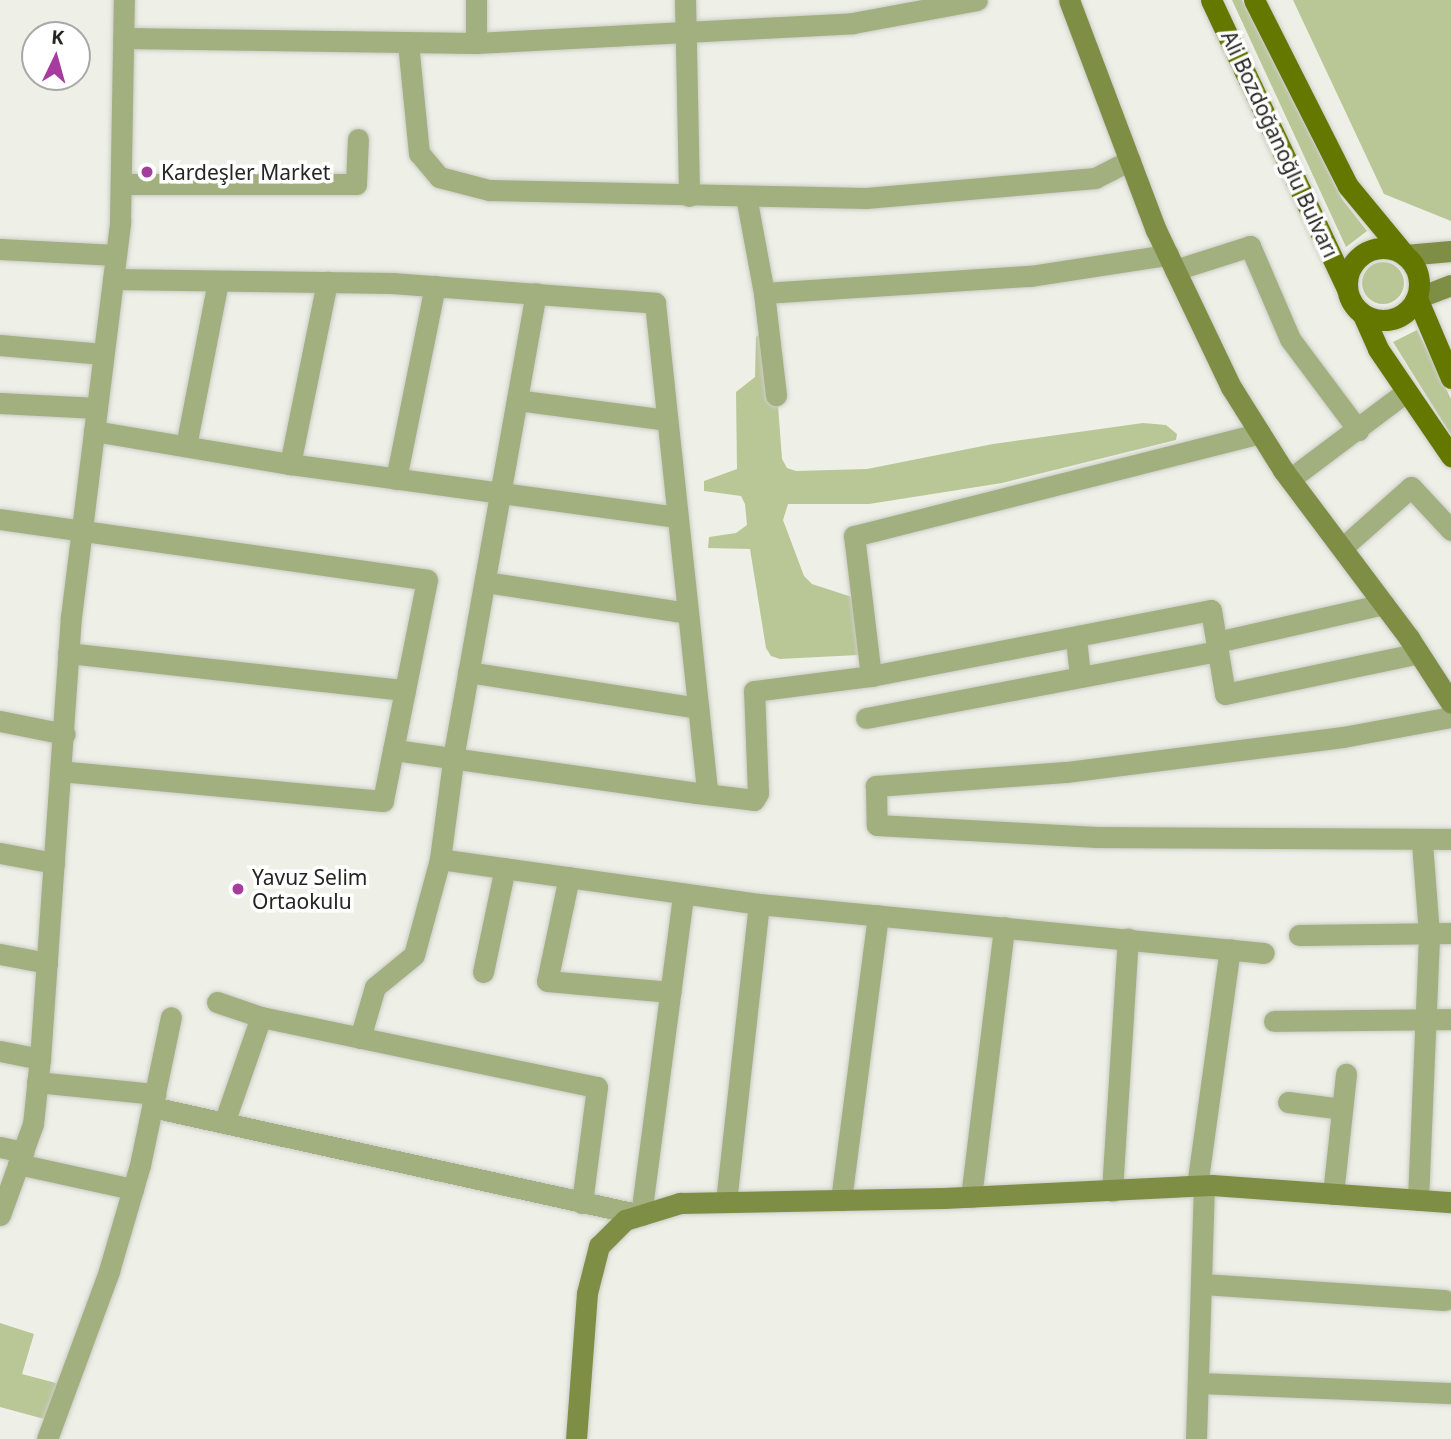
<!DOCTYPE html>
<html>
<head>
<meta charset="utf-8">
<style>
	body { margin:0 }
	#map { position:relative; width:1451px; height:1439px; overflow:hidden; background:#eef0e8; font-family:"Noto Sans",sans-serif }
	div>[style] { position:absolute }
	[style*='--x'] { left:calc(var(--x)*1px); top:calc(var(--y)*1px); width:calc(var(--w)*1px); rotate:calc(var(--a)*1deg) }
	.green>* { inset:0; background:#b9c696 }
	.round { border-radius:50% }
	.roads { filter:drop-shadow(0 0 2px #caccc5) drop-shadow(0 0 2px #caccc5) }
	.street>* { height:21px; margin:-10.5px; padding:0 10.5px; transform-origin:10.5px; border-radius:10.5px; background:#a2af7f }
	.secondary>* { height:21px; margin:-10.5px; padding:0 10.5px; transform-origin:10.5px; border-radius:10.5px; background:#7e8f45 }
	.primary>* { height:21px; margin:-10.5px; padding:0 10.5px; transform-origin:10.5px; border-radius:10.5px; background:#647800 }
	.primary>.ring { margin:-10.5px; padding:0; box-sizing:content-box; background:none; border:21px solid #647800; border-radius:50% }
	.dots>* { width:19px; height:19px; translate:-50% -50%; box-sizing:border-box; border:4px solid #fff; border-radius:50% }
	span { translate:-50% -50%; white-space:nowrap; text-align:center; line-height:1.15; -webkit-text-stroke:7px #fff; paint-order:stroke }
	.street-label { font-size:21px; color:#252623 }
	.poi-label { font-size:21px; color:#252623 }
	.left { translate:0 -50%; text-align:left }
	.north { position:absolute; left:21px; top:21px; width:70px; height:70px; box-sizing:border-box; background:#fff; border:2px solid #a8a8a7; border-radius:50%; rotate:5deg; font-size:19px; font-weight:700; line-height:28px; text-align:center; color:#252623 }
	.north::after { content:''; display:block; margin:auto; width:24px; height:32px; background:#a53c9e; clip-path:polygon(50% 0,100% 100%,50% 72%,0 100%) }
</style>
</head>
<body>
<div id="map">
	<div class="green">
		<i style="clip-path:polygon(1232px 0,1242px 0,1342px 199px,1367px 231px,1346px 247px)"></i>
		<i style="clip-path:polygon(1293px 0,1451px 0,1451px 221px,1384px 194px)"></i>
		<i class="round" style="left:1362px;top:262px;width:42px;height:42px"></i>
		<i style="clip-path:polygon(772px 324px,782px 459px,787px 468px,796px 471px,867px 469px,993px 444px,1143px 423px,1166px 425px,1177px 434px,1176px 440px,1002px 483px,869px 504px,788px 504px,783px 520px,804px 576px,812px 584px,861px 600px,858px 655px,780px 659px,771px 656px,766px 648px,750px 549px,708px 548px,709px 537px,736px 533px,747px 525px,745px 504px,741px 496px,704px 491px,704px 481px,737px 469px,736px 392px,755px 377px,756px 337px)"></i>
		<i style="clip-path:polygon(1417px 330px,1451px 399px,1451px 435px,1393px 342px)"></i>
		<i style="clip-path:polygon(0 1323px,34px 1334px,22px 1374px,67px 1386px,59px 1423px,0 1407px)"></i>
	</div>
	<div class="roads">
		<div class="street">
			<i style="--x:685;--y:0;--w:196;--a:88.8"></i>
			<i style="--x:124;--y:38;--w:352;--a:0.8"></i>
			<i style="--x:476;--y:43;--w:378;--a:-3"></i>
			<i style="--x:853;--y:23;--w:126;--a:-10.5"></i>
			<i style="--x:408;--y:43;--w:111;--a:84.3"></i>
			<i style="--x:419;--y:153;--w:31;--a:50"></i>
			<i style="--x:439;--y:177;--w:52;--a:14.6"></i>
			<i style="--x:489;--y:190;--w:377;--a:1.2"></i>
			<i style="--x:866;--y:198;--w:230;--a:-5"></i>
			<i style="--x:1095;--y:178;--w:39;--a:-27"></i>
			<i style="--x:476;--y:43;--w:43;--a:-90"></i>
			<i style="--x:121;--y:184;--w:235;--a:0"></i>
			<i style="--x:356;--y:184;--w:45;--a:-87.5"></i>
			<i style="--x:746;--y:196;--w:99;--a:79.5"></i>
			<i style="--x:764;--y:293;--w:103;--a:83.3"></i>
			<i style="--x:0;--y:249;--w:116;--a:3"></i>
			<i style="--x:1175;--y:270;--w:79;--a:-17.7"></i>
			<i style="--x:1250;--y:246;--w:101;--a:66.7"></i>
			<i style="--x:1290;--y:339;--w:114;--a:53.2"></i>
			<i style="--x:113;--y:279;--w:279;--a:0.8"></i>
			<i style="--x:392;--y:283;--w:264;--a:4.3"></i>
			<i style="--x:655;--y:303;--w:490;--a:83.9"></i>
			<i style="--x:707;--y:790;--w:10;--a:163"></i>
			<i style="--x:697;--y:793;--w:307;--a:-171.9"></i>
			<i style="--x:764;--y:293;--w:267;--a:-3.7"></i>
			<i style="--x:1030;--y:276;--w:140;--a:-8.7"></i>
			<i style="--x:0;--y:345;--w:103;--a:5"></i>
			<i style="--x:517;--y:400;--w:151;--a:7.6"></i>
			<i style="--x:0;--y:403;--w:97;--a:3"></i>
			<i style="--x:94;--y:431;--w:199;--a:9.6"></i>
			<i style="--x:290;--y:464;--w:391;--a:7.8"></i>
			<i style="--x:186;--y:446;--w:168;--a:-79"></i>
			<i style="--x:290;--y:464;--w:186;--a:-78.5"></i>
			<i style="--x:396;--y:479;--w:197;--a:-78.6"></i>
			<i style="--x:1290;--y:479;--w:145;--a:-36.9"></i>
			<i style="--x:0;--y:519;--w:431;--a:8.1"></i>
			<i style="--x:427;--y:580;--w:225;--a:101.3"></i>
			<i style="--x:383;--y:801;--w:324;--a:-174.7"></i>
			<i style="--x:1342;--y:548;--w:92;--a:-41.5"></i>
			<i style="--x:1411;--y:487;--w:59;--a:47.1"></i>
			<i style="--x:485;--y:582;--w:204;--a:8.7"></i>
			<i style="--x:1076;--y:638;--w:39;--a:84"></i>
			<i style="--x:1217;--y:642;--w:171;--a:-12.8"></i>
			<i style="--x:68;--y:653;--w:339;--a:6.3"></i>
			<i style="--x:468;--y:672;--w:233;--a:8.9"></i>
			<i style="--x:871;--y:676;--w:141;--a:-96.9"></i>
			<i style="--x:854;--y:536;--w:419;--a:-14.2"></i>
			<i style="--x:1451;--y:717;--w:110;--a:169.5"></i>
			<i style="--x:1343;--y:737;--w:280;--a:172.8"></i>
			<i style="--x:1065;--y:772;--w:190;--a:175.8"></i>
			<i style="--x:876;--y:786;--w:39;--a:89"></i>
			<i style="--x:877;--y:825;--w:220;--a:3.1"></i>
			<i style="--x:1097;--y:837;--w:354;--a:0.3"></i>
			<i style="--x:866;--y:718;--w:358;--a:-10.8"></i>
			<i style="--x:0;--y:721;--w:66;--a:11.3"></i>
			<i style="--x:697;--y:793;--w:57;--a:7"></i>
			<i style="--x:754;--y:800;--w:8;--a:-60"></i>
			<i style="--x:758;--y:793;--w:102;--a:-92.2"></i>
			<i style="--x:754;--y:691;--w:118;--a:-7.3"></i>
			<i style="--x:871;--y:676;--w:346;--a:-11"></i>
			<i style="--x:1211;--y:610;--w:85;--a:80.5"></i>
			<i style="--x:1225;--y:694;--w:198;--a:-11.9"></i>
			<i style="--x:0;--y:853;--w:55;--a:10.5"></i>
			<i style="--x:440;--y:859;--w:322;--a:8"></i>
			<i style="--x:759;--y:904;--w:507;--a:5.54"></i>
			<i style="--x:569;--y:877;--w:106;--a:101.9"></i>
			<i style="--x:547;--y:981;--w:124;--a:5.1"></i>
			<i style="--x:1299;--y:935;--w:152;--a:-0.8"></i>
			<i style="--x:0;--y:954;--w:48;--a:10.8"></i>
			<i style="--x:483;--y:972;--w:106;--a:-78.1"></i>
			<i style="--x:217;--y:1002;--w:46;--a:18.8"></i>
			<i style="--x:261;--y:1017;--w:343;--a:11.8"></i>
			<i style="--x:597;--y:1087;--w:117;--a:97.4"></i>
			<i style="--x:1274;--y:1021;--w:177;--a:-0.6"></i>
			<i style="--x:360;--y:1038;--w:53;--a:-73.6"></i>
			<i style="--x:375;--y:987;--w:50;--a:-39.4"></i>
			<i style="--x:414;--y:955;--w:99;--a:-74.8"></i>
			<i style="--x:440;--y:859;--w:113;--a:-82.4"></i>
			<i style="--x:455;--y:747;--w:461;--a:-79.9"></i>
			<i style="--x:0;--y:1051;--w:41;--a:11.3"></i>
			<i style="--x:37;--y:1082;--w:119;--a:5.8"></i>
			<i style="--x:1288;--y:1102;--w:54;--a:7.4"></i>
			<i style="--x:152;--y:1107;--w:501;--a:12.45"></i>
			<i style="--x:641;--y:1215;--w:324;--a:-82.5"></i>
			<i style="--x:224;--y:1123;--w:112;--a:-70.8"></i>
			<i style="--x:0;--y:1147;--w:24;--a:12"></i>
			<i style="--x:18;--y:1164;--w:118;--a:12.3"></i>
			<i style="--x:1197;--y:1186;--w:239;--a:-82.1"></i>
			<i style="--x:1112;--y:1191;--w:253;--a:-86.4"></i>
			<i style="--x:1333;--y:1194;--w:121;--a:-83.8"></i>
			<i style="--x:971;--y:1197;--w:272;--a:-83"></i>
			<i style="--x:841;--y:1200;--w:287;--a:-82.6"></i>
			<i style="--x:1418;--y:1200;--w:266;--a:-87.6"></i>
			<i style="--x:1429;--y:934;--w:92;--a:-94.4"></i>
			<i style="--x:726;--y:1202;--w:300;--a:-83.7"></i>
			<i style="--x:0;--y:1215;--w:97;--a:-70.1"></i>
			<i style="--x:33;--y:1124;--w:65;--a:-83.9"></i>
			<i style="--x:40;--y:1059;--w:443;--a:-86"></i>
			<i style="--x:71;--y:617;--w:399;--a:-82.9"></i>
			<i style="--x:120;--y:221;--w:221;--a:-89"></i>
			<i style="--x:1202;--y:1284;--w:243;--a:3.8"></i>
			<i style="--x:1198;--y:1383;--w:253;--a:2.3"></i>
			<i style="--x:47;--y:1439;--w:179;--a:-69.7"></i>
			<i style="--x:109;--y:1271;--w:110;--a:-73.7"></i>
			<i style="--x:140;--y:1165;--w:151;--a:-78.2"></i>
			<i style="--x:1196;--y:1439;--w:253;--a:-88.2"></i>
		</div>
		<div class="secondary">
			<i style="--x:1069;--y:0;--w:246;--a:69.3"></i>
			<i style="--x:1156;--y:230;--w:174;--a:64.5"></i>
			<i style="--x:1231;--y:387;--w:98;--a:57.9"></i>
			<i style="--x:1283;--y:470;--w:210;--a:53.1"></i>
			<i style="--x:1409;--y:638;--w:77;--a:57.1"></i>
			<i style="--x:1405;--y:255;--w:46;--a:-5"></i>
			<i style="--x:1417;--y:298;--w:36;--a:-21"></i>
			<i style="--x:576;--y:1439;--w:146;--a:-85.7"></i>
			<i style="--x:587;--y:1293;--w:49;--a:-75.7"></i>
			<i style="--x:599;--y:1246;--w:37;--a:-45"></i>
			<i style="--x:625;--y:1220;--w:58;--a:-17.2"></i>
			<i style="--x:680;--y:1203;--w:264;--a:-1.1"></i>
			<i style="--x:944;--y:1198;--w:268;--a:-2.8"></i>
			<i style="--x:1212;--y:1185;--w:240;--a:4.1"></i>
		</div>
		<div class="primary">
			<i style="--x:1211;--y:0;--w:319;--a:64.8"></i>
			<i style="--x:1254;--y:0;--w:208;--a:63.2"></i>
			<i style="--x:1348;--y:186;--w:89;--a:50.4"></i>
			<i class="ring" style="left:1347px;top:248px;width:51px;height:51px"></i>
			<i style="--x:1417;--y:298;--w:87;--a:67"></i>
			<i style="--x:1363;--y:315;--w:37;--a:66"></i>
			<i style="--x:1378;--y:349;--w:130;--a:55.7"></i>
		</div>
	</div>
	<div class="dots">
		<i style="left:147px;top:172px;background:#a53c9e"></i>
		<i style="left:238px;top:889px;background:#a53c9e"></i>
	</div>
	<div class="street-label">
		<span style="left:1280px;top:144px;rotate:65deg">Ali Bozdoğanoğlu Bulvarı</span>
	</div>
	<div class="poi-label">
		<span class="left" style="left:161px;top:172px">Kardeşler Market</span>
		<span class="left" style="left:252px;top:889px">Yavuz Selim<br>Ortaokulu</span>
	</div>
	<div class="north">K</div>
</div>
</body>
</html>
